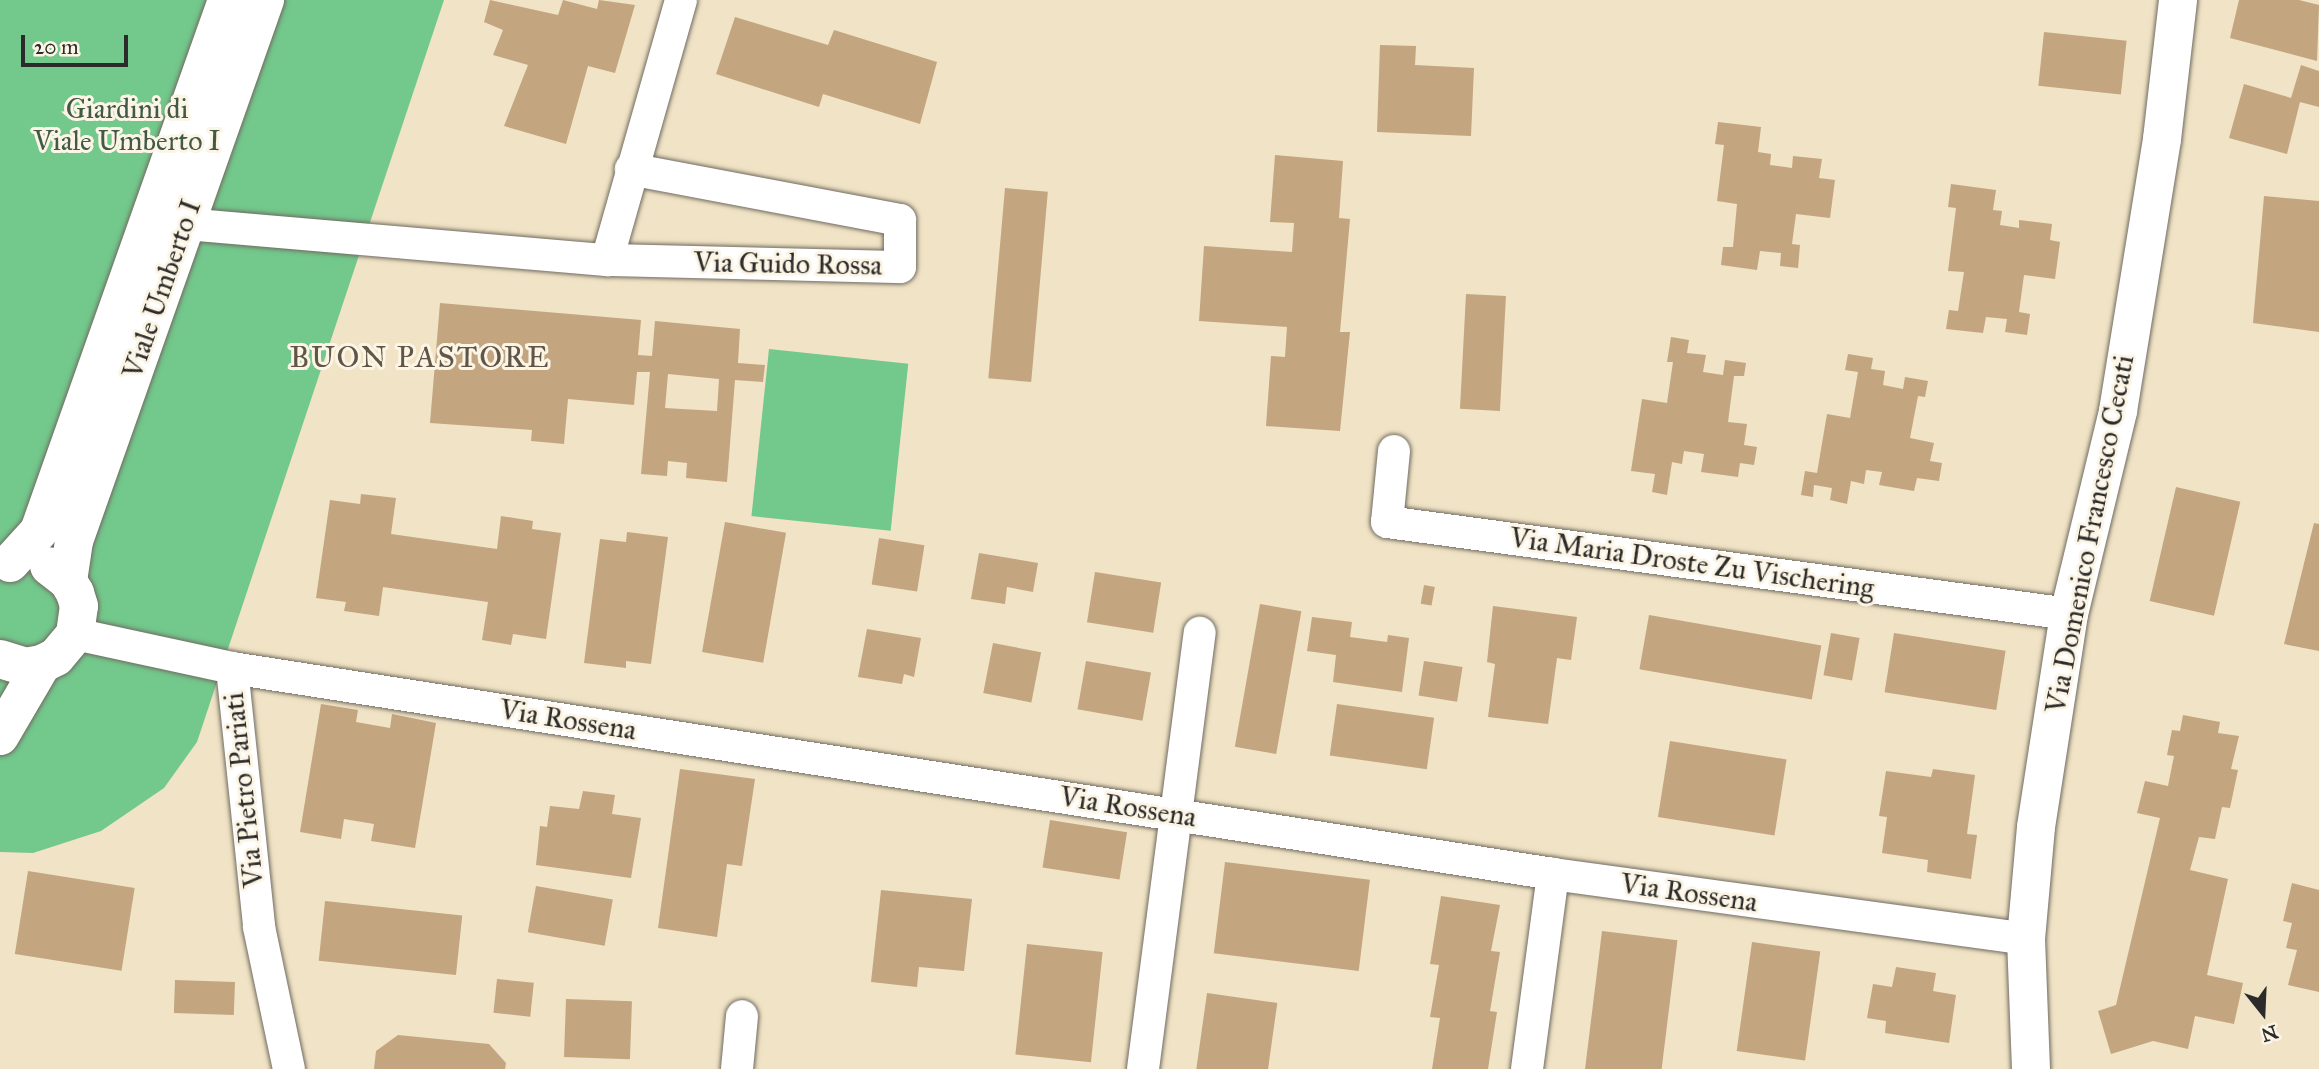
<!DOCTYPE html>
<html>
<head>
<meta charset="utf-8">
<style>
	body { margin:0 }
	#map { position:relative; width:2319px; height:1069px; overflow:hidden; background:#f1e3c5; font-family:"IM FELL Great Primer",serif }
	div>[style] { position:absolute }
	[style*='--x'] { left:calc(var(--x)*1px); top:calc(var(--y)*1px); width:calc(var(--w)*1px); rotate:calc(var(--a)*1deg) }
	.green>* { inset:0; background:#73c88c; transform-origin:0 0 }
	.building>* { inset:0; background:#c3a57f; transform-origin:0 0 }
	.roads { filter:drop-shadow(0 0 2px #706b61) drop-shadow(0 0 2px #706b61) }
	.street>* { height:32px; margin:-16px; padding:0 16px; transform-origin:16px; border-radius:16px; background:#fff }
	.secondary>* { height:38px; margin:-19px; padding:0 19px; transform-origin:19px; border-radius:19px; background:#fff }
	span { translate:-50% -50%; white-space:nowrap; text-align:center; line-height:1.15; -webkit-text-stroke:6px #fcf5e5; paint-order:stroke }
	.park-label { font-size:28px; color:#415a48 }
	.street-label { font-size:28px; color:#2b2b2b }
	.neighbourhood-label { font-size:30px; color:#605648; letter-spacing:2px }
	.north { position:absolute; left:2228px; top:978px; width:70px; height:70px; -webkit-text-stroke:5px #fcf5e5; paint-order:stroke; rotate:162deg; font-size:19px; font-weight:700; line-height:28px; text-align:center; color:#2b2b2b }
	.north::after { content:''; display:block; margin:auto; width:24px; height:32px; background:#2b2b2b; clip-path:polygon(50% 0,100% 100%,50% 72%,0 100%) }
	.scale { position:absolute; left:21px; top:35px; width:107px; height:32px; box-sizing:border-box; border:4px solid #2b2b2b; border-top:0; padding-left:9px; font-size:21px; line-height:24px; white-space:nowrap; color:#2b2b2b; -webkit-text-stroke:5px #fcf5e5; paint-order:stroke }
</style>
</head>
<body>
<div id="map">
	<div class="green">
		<i style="clip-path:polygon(0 0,444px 0,197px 742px,164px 788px,101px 831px,33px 853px,0 852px)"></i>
		<i style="left:769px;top:349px;width:140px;height:168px;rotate:6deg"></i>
	</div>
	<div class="building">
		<i style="clip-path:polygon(490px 0,558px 15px,563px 0,597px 9px,599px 0,635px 5px,615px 73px,588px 66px,566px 144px,504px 126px,528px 65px,493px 55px,503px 30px,484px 22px)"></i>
		<i style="clip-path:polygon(2239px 0,2299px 0,2319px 5px,2317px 61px,2230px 38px)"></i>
		<i style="clip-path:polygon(735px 17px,828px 45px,834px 30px,937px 62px,920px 124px,823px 94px,819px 107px,716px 74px)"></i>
		<i style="left:2044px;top:32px;width:83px;height:54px;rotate:6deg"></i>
		<i style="clip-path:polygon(1380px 45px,1416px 46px,1415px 65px,1474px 68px,1471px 136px,1377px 132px)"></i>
		<i style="clip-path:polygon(2301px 65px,2319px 71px,2319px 107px,2300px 102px,2287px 154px,2229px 138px,2244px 84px,2291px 98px)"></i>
		<i style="clip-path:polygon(1718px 122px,1761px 127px,1758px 152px,1771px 154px,1770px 165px,1792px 168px,1793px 156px,1822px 159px,1819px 178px,1835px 180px,1830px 218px,1796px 214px,1792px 244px,1800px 245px,1798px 268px,1780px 266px,1781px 253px,1760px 251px,1757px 270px,1721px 265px,1723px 247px,1733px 247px,1737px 204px,1717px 201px,1724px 145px,1715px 144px)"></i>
		<i style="clip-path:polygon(1275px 155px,1343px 161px,1339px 218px,1350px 219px,1340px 332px,1350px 332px,1340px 431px,1266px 426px,1271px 356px,1285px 357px,1287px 327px,1199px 321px,1204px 246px,1292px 252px,1294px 223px,1270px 222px)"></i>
		<i style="clip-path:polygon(1951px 184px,1996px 190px,1993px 210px,2002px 211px,2000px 225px,2019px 228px,2019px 220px,2052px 224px,2050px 240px,2060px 242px,2055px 279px,2024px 275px,2019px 312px,2030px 314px,2027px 335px,2005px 332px,2007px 319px,1986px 317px,1983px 333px,1946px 329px,1949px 310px,1958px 311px,1964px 272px,1948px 271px,1956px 208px,1948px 207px)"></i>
		<i style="left:1005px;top:188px;width:43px;height:191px;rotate:5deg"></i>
		<i style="clip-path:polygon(2264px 196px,2319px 201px,2319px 332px,2253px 323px)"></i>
		<i style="left:1466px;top:294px;width:40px;height:115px;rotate:3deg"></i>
		<i style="clip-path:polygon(evenodd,440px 303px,641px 320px,638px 355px,652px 356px,655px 321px,740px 329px,738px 363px,765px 365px,763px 382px,735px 380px,727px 482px,686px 478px,687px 463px,668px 461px,667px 476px,641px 474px,650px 372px,637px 372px,634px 405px,568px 399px,564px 444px,531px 441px,532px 430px,430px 423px,440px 303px,668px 374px,719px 379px,717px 411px,665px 408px,668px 374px)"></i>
		<i style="clip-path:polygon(1671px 337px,1689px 340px,1687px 353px,1706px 355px,1703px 372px,1723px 375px,1725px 360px,1746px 363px,1744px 376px,1734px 376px,1728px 422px,1747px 424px,1744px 445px,1757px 447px,1754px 465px,1740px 463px,1738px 477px,1701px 472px,1704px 454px,1684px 451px,1682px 464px,1672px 462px,1667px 495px,1652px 492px,1655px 474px,1631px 471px,1642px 399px,1667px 403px,1673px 362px,1667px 362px)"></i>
		<i style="clip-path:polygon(1848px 354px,1873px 358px,1871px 369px,1885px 371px,1883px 385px,1903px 389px,1905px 377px,1928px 381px,1925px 397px,1918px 396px,1910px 438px,1934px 443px,1930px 461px,1942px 463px,1939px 481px,1917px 478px,1914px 491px,1879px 485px,1882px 472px,1866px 470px,1864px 484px,1851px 481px,1847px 504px,1830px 500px,1832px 488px,1814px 485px,1813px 497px,1801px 495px,1805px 471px,1817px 473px,1827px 414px,1850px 418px,1858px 372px,1845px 370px)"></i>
		<i style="left:2176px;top:487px;width:66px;height:117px;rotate:13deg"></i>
		<i style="clip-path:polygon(361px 494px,396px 498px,391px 534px,497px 549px,501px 516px,533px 521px,532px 529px,561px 533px,546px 639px,513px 634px,511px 645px,482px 640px,488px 602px,383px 587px,379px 616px,344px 611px,346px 602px,316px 598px,330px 500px,360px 504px)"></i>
		<i style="left:725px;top:522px;width:62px;height:132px;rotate:10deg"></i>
		<i style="clip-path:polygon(2314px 523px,2319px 524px,2319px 651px,2284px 644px)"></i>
		<i style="clip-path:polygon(627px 532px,668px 537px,651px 664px,626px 661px,626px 668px,584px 663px,600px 539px,626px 542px)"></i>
		<i style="left:879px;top:538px;width:46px;height:47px;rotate:9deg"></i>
		<i style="clip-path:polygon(979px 553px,1038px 563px,1033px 592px,1007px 587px,1005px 604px,971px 599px)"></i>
		<i style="left:1095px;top:572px;width:67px;height:51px;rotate:9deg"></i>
		<i style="left:1424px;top:585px;width:11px;height:19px;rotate:10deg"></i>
		<i style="left:1260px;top:604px;width:42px;height:145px;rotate:10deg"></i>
		<i style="clip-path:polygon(1493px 606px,1577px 617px,1571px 660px,1557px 658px,1548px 724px,1488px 717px,1495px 664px,1487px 662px)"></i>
		<i style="left:1649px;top:615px;width:175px;height:55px;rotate:10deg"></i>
		<i style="clip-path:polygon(1312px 617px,1352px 622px,1350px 637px,1387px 642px,1388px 635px,1409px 638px,1402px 692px,1333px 682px,1336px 655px,1307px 651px)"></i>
		<i style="clip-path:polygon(867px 629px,921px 638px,914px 677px,904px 674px,902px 684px,858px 677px)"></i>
		<i style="left:1831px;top:633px;width:29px;height:43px;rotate:10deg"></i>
		<i style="left:1894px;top:633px;width:113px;height:60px;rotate:9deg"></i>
		<i style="left:993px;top:643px;width:49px;height:51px;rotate:11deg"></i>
		<i style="left:1086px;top:661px;width:66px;height:49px;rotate:10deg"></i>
		<i style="left:1424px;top:661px;width:39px;height:35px;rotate:9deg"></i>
		<i style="clip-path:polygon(321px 704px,358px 710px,356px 722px,390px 728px,392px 714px,436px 723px,415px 848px,371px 841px,374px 824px,344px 819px,341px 839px,300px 832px)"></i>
		<i style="left:1337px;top:704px;width:98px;height:52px;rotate:8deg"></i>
		<i style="clip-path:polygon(2183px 715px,2220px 722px,2218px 733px,2239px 736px,2231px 769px,2238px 770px,2230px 808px,2222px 807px,2215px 839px,2199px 837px,2190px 870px,2228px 879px,2207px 975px,2243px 983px,2234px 1024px,2195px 1016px,2188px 1049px,2153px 1041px,2111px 1054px,2098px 1011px,2116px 1005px,2160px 818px,2137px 813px,2145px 781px,2168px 786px,2174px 756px,2167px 755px,2172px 730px,2180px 731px)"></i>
		<i style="left:1670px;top:741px;width:118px;height:77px;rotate:9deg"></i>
		<i style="clip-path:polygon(680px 769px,755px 779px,742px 866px,727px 864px,717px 937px,658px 928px)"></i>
		<i style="clip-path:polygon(1933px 769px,1975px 775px,1967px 834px,1977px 835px,1971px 879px,1927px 872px,1928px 860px,1882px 853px,1887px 817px,1879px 816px,1886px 771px,1931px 777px)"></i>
		<i style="clip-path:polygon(583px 791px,615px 795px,612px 814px,641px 818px,631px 878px,536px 865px,540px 826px,547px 827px,550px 806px,579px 809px)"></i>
		<i style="left:1050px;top:820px;width:78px;height:48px;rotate:9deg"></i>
		<i style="left:1225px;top:862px;width:146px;height:92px;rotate:7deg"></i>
		<i style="left:28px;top:871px;width:108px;height:84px;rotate:9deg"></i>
		<i style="clip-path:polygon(2292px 883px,2319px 890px,2319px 992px,2288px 985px,2297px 950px,2286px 948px,2292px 923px,2283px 921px)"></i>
		<i style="left:536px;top:886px;width:78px;height:47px;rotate:10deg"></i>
		<i style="clip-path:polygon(881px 890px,972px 899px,964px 971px,919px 967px,917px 987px,871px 982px)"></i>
		<i style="clip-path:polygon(1441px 896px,1500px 905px,1491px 951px,1500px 952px,1490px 1011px,1497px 1012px,1488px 1069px,1432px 1069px,1440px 1018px,1430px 1017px,1439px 965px,1430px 964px)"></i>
		<i style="left:325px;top:901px;width:138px;height:60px;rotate:6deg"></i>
		<i style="left:1602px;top:931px;width:76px;height:139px;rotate:7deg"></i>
		<i style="left:1752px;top:942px;width:69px;height:110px;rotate:8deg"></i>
		<i style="left:1027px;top:944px;width:76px;height:111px;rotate:6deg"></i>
		<i style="clip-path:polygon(1896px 967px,1936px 973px,1933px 991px,1956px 995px,1949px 1043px,1885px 1033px,1886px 1021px,1867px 1018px,1873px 984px,1892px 987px)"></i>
		<i style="left:497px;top:979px;width:37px;height:34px;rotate:6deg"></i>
		<i style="left:175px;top:980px;width:60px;height:33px;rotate:2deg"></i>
		<i style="left:1207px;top:993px;width:71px;height:77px;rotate:8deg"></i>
		<i style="left:566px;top:999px;width:66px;height:58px;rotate:2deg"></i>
		<i style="clip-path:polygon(398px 1035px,489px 1044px,506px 1063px,505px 1069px,374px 1069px,376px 1051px)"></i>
	</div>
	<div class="roads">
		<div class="street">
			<i style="--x:185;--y:224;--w:424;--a:4.9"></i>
			<i style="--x:607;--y:260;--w:293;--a:1.4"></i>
			<i style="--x:900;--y:267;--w:47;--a:-90"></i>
			<i style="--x:900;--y:220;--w:274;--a:-169.3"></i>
			<i style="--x:607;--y:260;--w:270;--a:-74.1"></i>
			<i style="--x:1394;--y:451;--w:71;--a:95.6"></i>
			<i style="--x:1387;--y:522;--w:688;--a:7.68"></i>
			<i style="--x:75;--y:634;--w:161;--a:12.2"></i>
			<i style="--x:232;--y:668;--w:1337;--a:8.86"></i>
			<i style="--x:1553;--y:874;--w:477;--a:7.8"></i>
			<i style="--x:232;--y:668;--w:260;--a:84"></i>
			<i style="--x:259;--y:927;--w:145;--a:78.1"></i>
			<i style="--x:737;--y:1069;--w:53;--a:-84.6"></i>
			<i style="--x:1143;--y:1069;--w:440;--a:-82.6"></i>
			<i style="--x:1527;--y:1069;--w:197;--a:-82.4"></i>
		</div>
		<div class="secondary">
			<i style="--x:10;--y:563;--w:43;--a:-47.8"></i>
			<i style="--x:39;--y:531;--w:563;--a:-70.5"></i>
			<i style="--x:68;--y:581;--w:40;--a:-81.5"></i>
			<i style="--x:74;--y:541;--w:574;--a:-70.55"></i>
			<i style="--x:0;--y:659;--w:27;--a:17"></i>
			<i style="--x:26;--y:667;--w:16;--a:-11"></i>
			<i style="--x:42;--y:664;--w:16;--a:-27"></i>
			<i style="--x:56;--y:657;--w:30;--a:-50"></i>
			<i style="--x:75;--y:634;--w:28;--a:-82"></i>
			<i style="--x:79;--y:606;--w:14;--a:-107"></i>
			<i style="--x:75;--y:593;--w:14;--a:-120"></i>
			<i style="--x:68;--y:581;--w:24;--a:-142"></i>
			<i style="--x:0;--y:736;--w:83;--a:-59.7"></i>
			<i style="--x:2031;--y:1069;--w:130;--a:-92.2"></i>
			<i style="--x:2026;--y:939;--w:112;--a:-84.9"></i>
			<i style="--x:2036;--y:827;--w:216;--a:-81.2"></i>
			<i style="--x:2069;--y:614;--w:209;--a:-76.4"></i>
			<i style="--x:2118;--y:411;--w:276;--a:-80.8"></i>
			<i style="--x:2162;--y:139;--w:140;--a:-83.4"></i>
		</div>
	</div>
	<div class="park-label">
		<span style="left:127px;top:125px">Giardini di<br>Viale Umberto I</span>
	</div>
	<div class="street-label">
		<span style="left:788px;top:264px;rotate:1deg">Via Guido Rossa</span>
		<span style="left:162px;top:289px;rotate:-71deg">Viale Umberto I</span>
		<span style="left:2090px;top:534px;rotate:-79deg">Via Domenico Francesco Cecati</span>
		<span style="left:1692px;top:563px;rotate:8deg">Via Maria Droste Zu Vischering</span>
		<span style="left:568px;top:720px;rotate:9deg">Via Rossena</span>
		<span style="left:244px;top:790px;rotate:-96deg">Via Pietro Pariati</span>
		<span style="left:1128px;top:807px;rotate:9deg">Via Rossena</span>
		<span style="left:1689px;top:893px;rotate:8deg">Via Rossena</span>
	</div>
	<div class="neighbourhood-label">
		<span style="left:420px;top:357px">BUON PASTORE</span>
	</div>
	<div class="north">N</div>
	<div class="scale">20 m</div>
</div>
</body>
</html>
